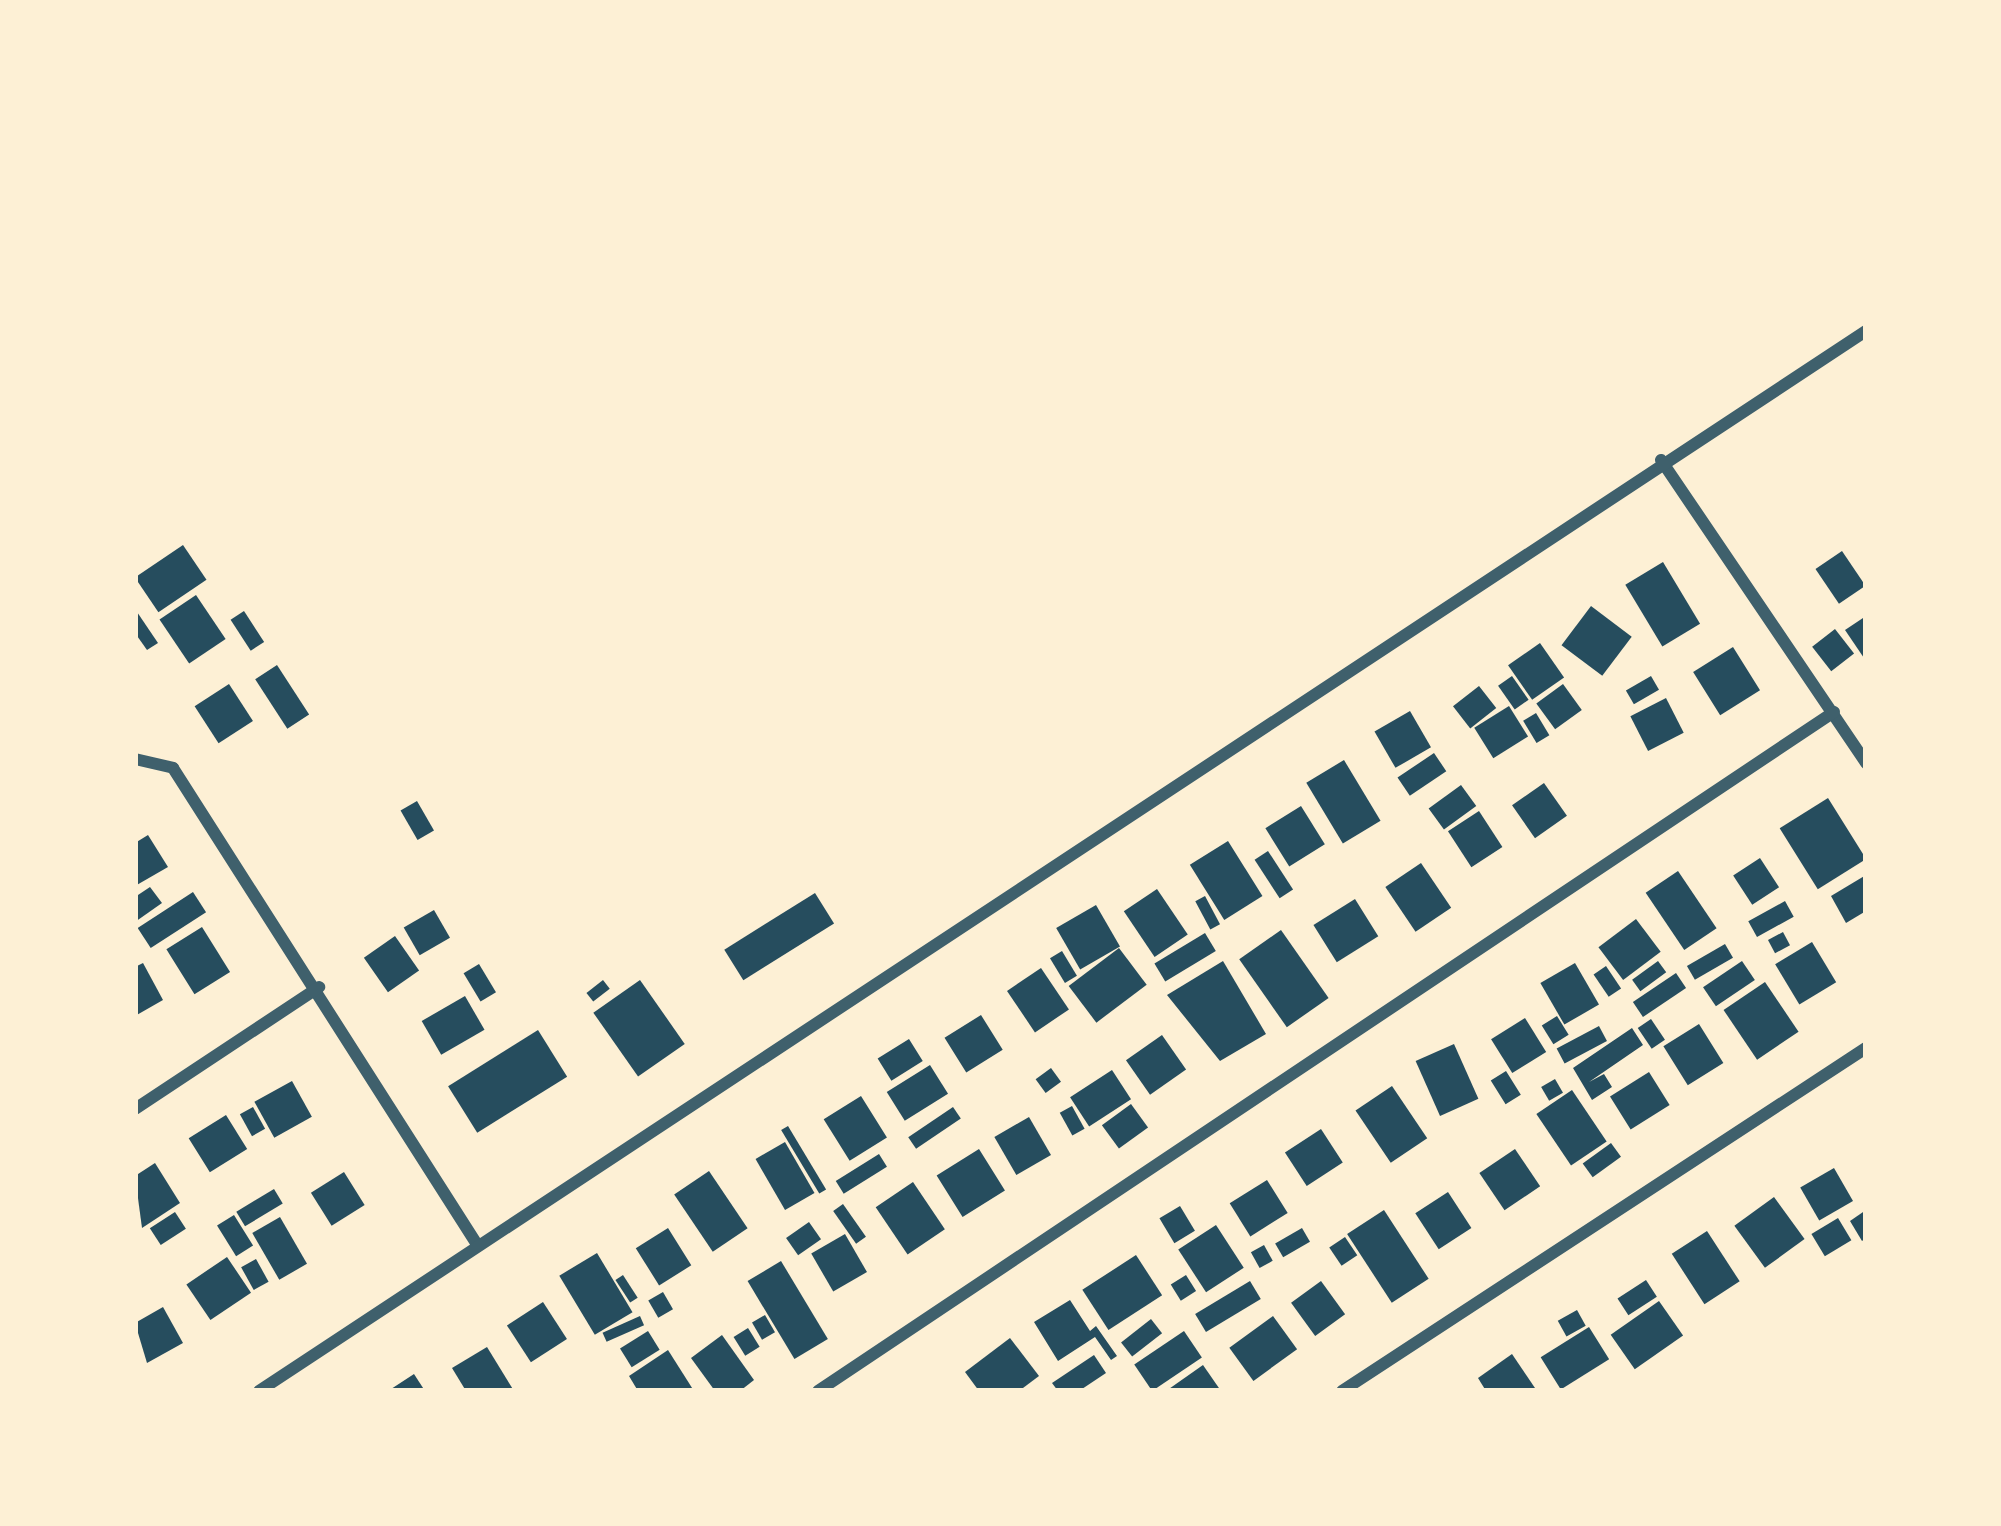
<!DOCTYPE html>
<html>
<head>
<meta charset="utf-8">
<style>
	body { margin:0 }
	#map { position:relative; width:2001px; height:1526px; overflow:hidden; background:#fdf0d5; font-family:Manrope,sans-serif }
	div>[style] { position:absolute }
	[style*='--x'] { left:calc(var(--x)*1px); top:calc(var(--y)*1px); width:calc(var(--w)*1px); rotate:calc(var(--a)*1deg) }
	.building>* { inset:0; background:#264d5e; transform-origin:0 0 }
	.minor>* { height:12px; margin:-6px; padding:0 6px; transform-origin:6px; border-radius:6px; background:#3f606c }
	span { translate:-50% -50%; white-space:nowrap; text-align:center; line-height:1.15; -webkit-text-stroke:12px #fdf0d5; paint-order:stroke }
	.frame { position:absolute; inset:0; border:138px solid #fdf0d5; pointer-events:none }
</style>
</head>
<body>
<div id="map">
	<div class="building">
		<i style="left:183px;top:545px;width:42px;height:58px;rotate:56deg"></i>
		<i style="left:1842px;top:551px;width:42px;height:32px;rotate:56deg"></i>
		<i style="left:1663px;top:562px;width:72px;height:44px;rotate:59deg"></i>
		<i style="left:196px;top:595px;width:53px;height:44px;rotate:56deg"></i>
		<i style="left:1591px;top:606px;width:51px;height:49px;rotate:37deg"></i>
		<i style="clip-path:polygon(135px 609px,158px 643px,147px 650px,135px 633px)"></i>
		<i style="left:244px;top:611px;width:37px;height:16px;rotate:57deg"></i>
		<i style="clip-path:polygon(1866px 616px,1866px 661px,1845px 630px)"></i>
		<i style="left:1835px;top:629px;width:31px;height:29px;rotate:52deg"></i>
		<i style="left:1540px;top:643px;width:42px;height:39px;rotate:55deg"></i>
		<i style="left:1733px;top:647px;width:51px;height:47px;rotate:58deg"></i>
		<i style="left:277px;top:665px;width:59px;height:26px;rotate:57deg"></i>
		<i style="left:1512px;top:676px;width:29px;height:17px;rotate:55deg"></i>
		<i style="left:1651px;top:676px;width:16px;height:29px;rotate:60deg"></i>
		<i style="left:229px;top:684px;width:44px;height:41px;rotate:57deg"></i>
		<i style="left:1563px;top:684px;width:32px;height:33px;rotate:54deg"></i>
		<i style="left:1479px;top:686px;width:28px;height:33px;rotate:52deg"></i>
		<i style="left:1666px;top:698px;width:39px;height:40px;rotate:63deg"></i>
		<i style="left:1509px;top:706px;width:36px;height:41px;rotate:58deg"></i>
		<i style="left:1410px;top:711px;width:42px;height:41px;rotate:60deg"></i>
		<i style="left:1536px;top:713px;width:26px;height:15px;rotate:59deg"></i>
		<i style="left:1434px;top:753px;width:22px;height:44px;rotate:56deg"></i>
		<i style="left:1344px;top:760px;width:71px;height:44px;rotate:59deg"></i>
		<i style="left:1544px;top:783px;width:40px;height:39px;rotate:55deg"></i>
		<i style="left:1461px;top:785px;width:26px;height:40px;rotate:54deg"></i>
		<i style="left:1828px;top:798px;width:72px;height:57px;rotate:58deg"></i>
		<i style="left:417px;top:801px;width:34px;height:19px;rotate:60deg"></i>
		<i style="left:1301px;top:806px;width:45px;height:42px;rotate:58deg"></i>
		<i style="left:1479px;top:811px;width:43px;height:37px;rotate:57deg"></i>
		<i style="clip-path:polygon(148px 835px,168px 867px,135px 886px,135px 843px)"></i>
		<i style="left:1228px;top:841px;width:65px;height:45px;rotate:58deg"></i>
		<i style="left:1268px;top:851px;width:46px;height:16px;rotate:57deg"></i>
		<i style="left:1760px;top:858px;width:35px;height:32px;rotate:57deg"></i>
		<i style="left:1421px;top:863px;width:54px;height:43px;rotate:56deg"></i>
		<i style="left:1678px;top:871px;width:69px;height:39px;rotate:56deg"></i>
		<i style="clip-path:polygon(1866px 875px,1866px 911px,1846px 923px,1831px 896px)"></i>
		<i style="clip-path:polygon(150px 887px,162px 903px,135px 922px,135px 897px)"></i>
		<i style="left:1157px;top:889px;width:55px;height:40px;rotate:56deg"></i>
		<i style="left:193px;top:892px;width:24px;height:66px;rotate:57deg"></i>
		<i style="left:815px;top:893px;width:36px;height:107px;rotate:58deg"></i>
		<i style="left:1205px;top:896px;width:32px;height:11px;rotate:62deg"></i>
		<i style="left:1355px;top:899px;width:44px;height:49px;rotate:58deg"></i>
		<i style="left:1785px;top:901px;width:18px;height:42px;rotate:61deg"></i>
		<i style="left:1096px;top:905px;width:48px;height:46px;rotate:60deg"></i>
		<i style="left:434px;top:910px;width:32px;height:35px;rotate:60deg"></i>
		<i style="left:1636px;top:919px;width:41px;height:47px;rotate:53deg"></i>
		<i style="left:202px;top:927px;width:53px;height:42px;rotate:58deg"></i>
		<i style="left:1281px;top:930px;width:83px;height:51px;rotate:55deg"></i>
		<i style="left:1783px;top:932px;width:15px;height:17px;rotate:62deg"></i>
		<i style="left:1205px;top:933px;width:21px;height:59px;rotate:59deg"></i>
		<i style="left:395px;top:936px;width:42px;height:38px;rotate:55deg"></i>
		<i style="left:1812px;top:942px;width:47px;height:43px;rotate:59deg"></i>
		<i style="left:1725px;top:944px;width:16px;height:44px;rotate:60deg"></i>
		<i style="left:1119px;top:948px;width:46px;height:63px;rotate:53deg"></i>
		<i style="left:1062px;top:951px;width:29px;height:14px;rotate:59deg"></i>
		<i style="clip-path:polygon(1223px 961px,1266px 1034px,1220px 1061px,1167px 995px)"></i>
		<i style="left:1658px;top:961px;width:14px;height:32px;rotate:54deg"></i>
		<i style="left:1742px;top:961px;width:23px;height:47px;rotate:56deg"></i>
		<i style="clip-path:polygon(143px 963px,163px 1000px,135px 1016px,135px 967px)"></i>
		<i style="left:1575px;top:963px;width:48px;height:40px;rotate:60deg"></i>
		<i style="left:479px;top:964px;width:33px;height:18px;rotate:59deg"></i>
		<i style="left:1606px;top:966px;width:27px;height:15px;rotate:56deg"></i>
		<i style="left:1041px;top:968px;width:50px;height:41px;rotate:56deg"></i>
		<i style="left:1676px;top:973px;width:18px;height:52px;rotate:56deg"></i>
		<i style="left:603px;top:980px;width:11px;height:21px;rotate:52deg"></i>
		<i style="left:640px;top:980px;width:78px;height:57px;rotate:55deg"></i>
		<i style="left:1765px;top:982px;width:60px;height:50px;rotate:56deg"></i>
		<i style="left:465px;top:996px;width:39px;height:50px;rotate:60deg"></i>
		<i style="left:981px;top:1015px;width:41px;height:43px;rotate:58deg"></i>
		<i style="left:1557px;top:1016px;width:22px;height:18px;rotate:58deg"></i>
		<i style="left:1525px;top:1018px;width:40px;height:40px;rotate:58deg"></i>
		<i style="left:1651px;top:1019px;width:25px;height:16px;rotate:56deg"></i>
		<i style="left:1699px;top:1024px;width:46px;height:42px;rotate:58deg"></i>
		<i style="left:1599px;top:1026px;width:17px;height:48px;rotate:62deg"></i>
		<i style="clip-path:polygon(1632px 1028px,1643px 1045px,1589px 1082px,1604px 1074px,1612px 1087px,1592px 1100px,1573px 1068px)"></i>
		<i style="left:538px;top:1030px;width:55px;height:106px;rotate:58deg"></i>
		<i style="left:1162px;top:1035px;width:42px;height:44px;rotate:55deg"></i>
		<i style="left:909px;top:1039px;width:26px;height:37px;rotate:58deg"></i>
		<i style="left:1454px;top:1044px;width:60px;height:42px;rotate:66deg"></i>
		<i style="left:930px;top:1065px;width:34px;height:51px;rotate:58deg"></i>
		<i style="left:1051px;top:1068px;width:17px;height:19px;rotate:54deg"></i>
		<i style="left:1112px;top:1070px;width:35px;height:50px;rotate:57deg"></i>
		<i style="left:1506px;top:1071px;width:28px;height:18px;rotate:58deg"></i>
		<i style="left:1649px;top:1072px;width:39px;height:46px;rotate:58deg"></i>
		<i style="left:1555px;top:1079px;width:16px;height:16px;rotate:60deg"></i>
		<i style="left:292px;top:1081px;width:41px;height:43px;rotate:61deg"></i>
		<i style="left:1392px;top:1086px;width:63px;height:44px;rotate:56deg"></i>
		<i style="left:1572px;top:1090px;width:62px;height:43px;rotate:56deg"></i>
		<i style="left:861px;top:1096px;width:49px;height:44px;rotate:58deg"></i>
		<i style="left:1131px;top:1104px;width:29px;height:36px;rotate:54deg"></i>
		<i style="left:1072px;top:1106px;width:26px;height:14px;rotate:61deg"></i>
		<i style="left:253px;top:1107px;width:25px;height:15px;rotate:61deg"></i>
		<i style="left:953px;top:1107px;width:14px;height:54px;rotate:56deg"></i>
		<i style="left:226px;top:1115px;width:40px;height:44px;rotate:58deg"></i>
		<i style="left:1029px;top:1117px;width:44px;height:40px;rotate:60deg"></i>
		<i style="left:788px;top:1126px;width:74px;height:8px;rotate:59deg"></i>
		<i style="left:1321px;top:1129px;width:40px;height:43px;rotate:57deg"></i>
		<i style="left:785px;top:1142px;width:59px;height:34px;rotate:60deg"></i>
		<i style="left:1611px;top:1143px;width:17px;height:35px;rotate:54deg"></i>
		<i style="left:979px;top:1149px;width:49px;height:50px;rotate:58deg"></i>
		<i style="left:1515px;top:1149px;width:45px;height:43px;rotate:56deg"></i>
		<i style="left:879px;top:1154px;width:15px;height:51px;rotate:58deg"></i>
		<i style="clip-path:polygon(155px 1163px,180px 1203px,142px 1228px,135px 1176px)"></i>
		<i style="left:1834px;top:1168px;width:38px;height:39px;rotate:60deg"></i>
		<i style="left:709px;top:1171px;width:69px;height:42px;rotate:56deg"></i>
		<i style="left:344px;top:1172px;width:39px;height:39px;rotate:58deg"></i>
		<i style="left:1267px;top:1180px;width:39px;height:44px;rotate:58deg"></i>
		<i style="left:913px;top:1182px;width:57px;height:45px;rotate:56deg"></i>
		<i style="left:274px;top:1189px;width:17px;height:44px;rotate:59deg"></i>
		<i style="left:1448px;top:1192px;width:43px;height:39px;rotate:57deg"></i>
		<i style="left:1774px;top:1197px;width:52px;height:49px;rotate:54deg"></i>
		<i style="left:843px;top:1204px;width:40px;height:12px;rotate:55deg"></i>
		<i style="left:1180px;top:1206px;width:29px;height:24px;rotate:59deg"></i>
		<i style="left:1384px;top:1210px;width:82px;height:44px;rotate:57deg"></i>
		<i style="clip-path:polygon(1866px 1210px,1866px 1238px,1862px 1241px,1850px 1221px)"></i>
		<i style="left:175px;top:1212px;width:20px;height:30px;rotate:57deg"></i>
		<i style="left:234px;top:1215px;width:36px;height:20px;rotate:58deg"></i>
		<i style="left:280px;top:1217px;width:54px;height:32px;rotate:60deg"></i>
		<i style="left:1838px;top:1218px;width:26px;height:31px;rotate:59deg"></i>
		<i style="left:809px;top:1222px;width:21px;height:28px;rotate:55deg"></i>
		<i style="left:1216px;top:1225px;width:51px;height:45px;rotate:57deg"></i>
		<i style="left:668px;top:1228px;width:44px;height:38px;rotate:58deg"></i>
		<i style="left:1302px;top:1228px;width:16px;height:31px;rotate:60deg"></i>
		<i style="left:1707px;top:1231px;width:60px;height:42px;rotate:57deg"></i>
		<i style="left:845px;top:1234px;width:44px;height:39px;rotate:60deg"></i>
		<i style="left:1345px;top:1237px;width:22px;height:19px;rotate:56deg"></i>
		<i style="left:1264px;top:1245px;width:18px;height:15px;rotate:61deg"></i>
		<i style="left:597px;top:1253px;width:69px;height:44px;rotate:59deg"></i>
		<i style="left:1136px;top:1255px;width:48px;height:64px;rotate:57deg"></i>
		<i style="left:227px;top:1257px;width:43px;height:49px;rotate:56deg"></i>
		<i style="left:256px;top:1259px;width:26px;height:17px;rotate:61deg"></i>
		<i style="left:781px;top:1261px;width:91px;height:39px;rotate:59deg"></i>
		<i style="left:623px;top:1275px;width:27px;height:9px;rotate:57deg"></i>
		<i style="left:1186px;top:1275px;width:19px;height:18px;rotate:58deg"></i>
		<i style="left:1646px;top:1280px;width:20px;height:34px;rotate:57deg"></i>
		<i style="left:1250px;top:1281px;width:21px;height:64px;rotate:59deg"></i>
		<i style="left:1321px;top:1281px;width:41px;height:37px;rotate:54deg"></i>
		<i style="left:663px;top:1292px;width:20px;height:17px;rotate:60deg"></i>
		<i style="clip-path:polygon(1070px 1300px,1090px 1331px,1096px 1326px,1117px 1356px,1111px 1360px,1095px 1337px,1058px 1361px,1034px 1322px)"></i>
		<i style="left:1659px;top:1301px;width:42px;height:59px;rotate:55deg"></i>
		<i style="left:543px;top:1302px;width:44px;height:43px;rotate:57deg"></i>
		<i style="clip-path:polygon(163px 1307px,183px 1343px,147px 1363px,135px 1323px)"></i>
		<i style="left:1577px;top:1310px;width:18px;height:22px;rotate:61deg"></i>
		<i style="left:765px;top:1315px;width:20px;height:15px;rotate:60deg"></i>
		<i style="left:640px;top:1316px;width:10px;height:41px;rotate:66deg"></i>
		<i style="left:1273px;top:1316px;width:41px;height:54px;rotate:54deg"></i>
		<i style="left:1151px;top:1319px;width:18px;height:38px;rotate:52deg"></i>
		<i style="left:1589px;top:1327px;width:38px;height:57px;rotate:58deg"></i>
		<i style="left:748px;top:1328px;width:22px;height:17px;rotate:58deg"></i>
		<i style="left:648px;top:1331px;width:22px;height:33px;rotate:58deg"></i>
		<i style="left:1184px;top:1331px;width:32px;height:60px;rotate:56deg"></i>
		<i style="clip-path:polygon(722px 1335px,754px 1380px,740px 1391px,715px 1391px,691px 1358px)"></i>
		<i style="clip-path:polygon(1010px 1338px,1039px 1376px,1019px 1391px,979px 1391px,965px 1372px)"></i>
		<i style="clip-path:polygon(487px 1347px,514px 1391px,466px 1391px,452px 1368px)"></i>
		<i style="clip-path:polygon(668px 1350px,694px 1391px,638px 1391px,629px 1376px)"></i>
		<i style="clip-path:polygon(1512px 1354px,1537px 1391px,1486px 1391px,1478px 1378px)"></i>
		<i style="clip-path:polygon(1094px 1355px,1106px 1373px,1079px 1391px,1058px 1391px,1052px 1383px)"></i>
		<i style="clip-path:polygon(1203px 1365px,1221px 1391px,1166px 1391px)"></i>
		<i style="clip-path:polygon(414px 1374px,425px 1391px,388px 1391px)"></i>
	</div>
	<div class="minor">
		<i style="--x:1661;--y:460;--w:366;--a:55.9"></i>
		<i style="--x:135;--y:759;--w:39;--a:13"></i>
		<i style="--x:173;--y:768;--w:567;--a:57.46"></i>
		<i style="--x:135;--y:1109;--w:221;--a:-33.5"></i>
		<i style="--x:259;--y:1391;--w:1925;--a:-33.41"></i>
		<i style="--x:818;--y:1391;--w:1222;--a:-33.76"></i>
		<i style="--x:1342;--y:1391;--w:626;--a:-33.21"></i>
	</div>
	<div class="frame"></div>
</div>
</body>
</html>
